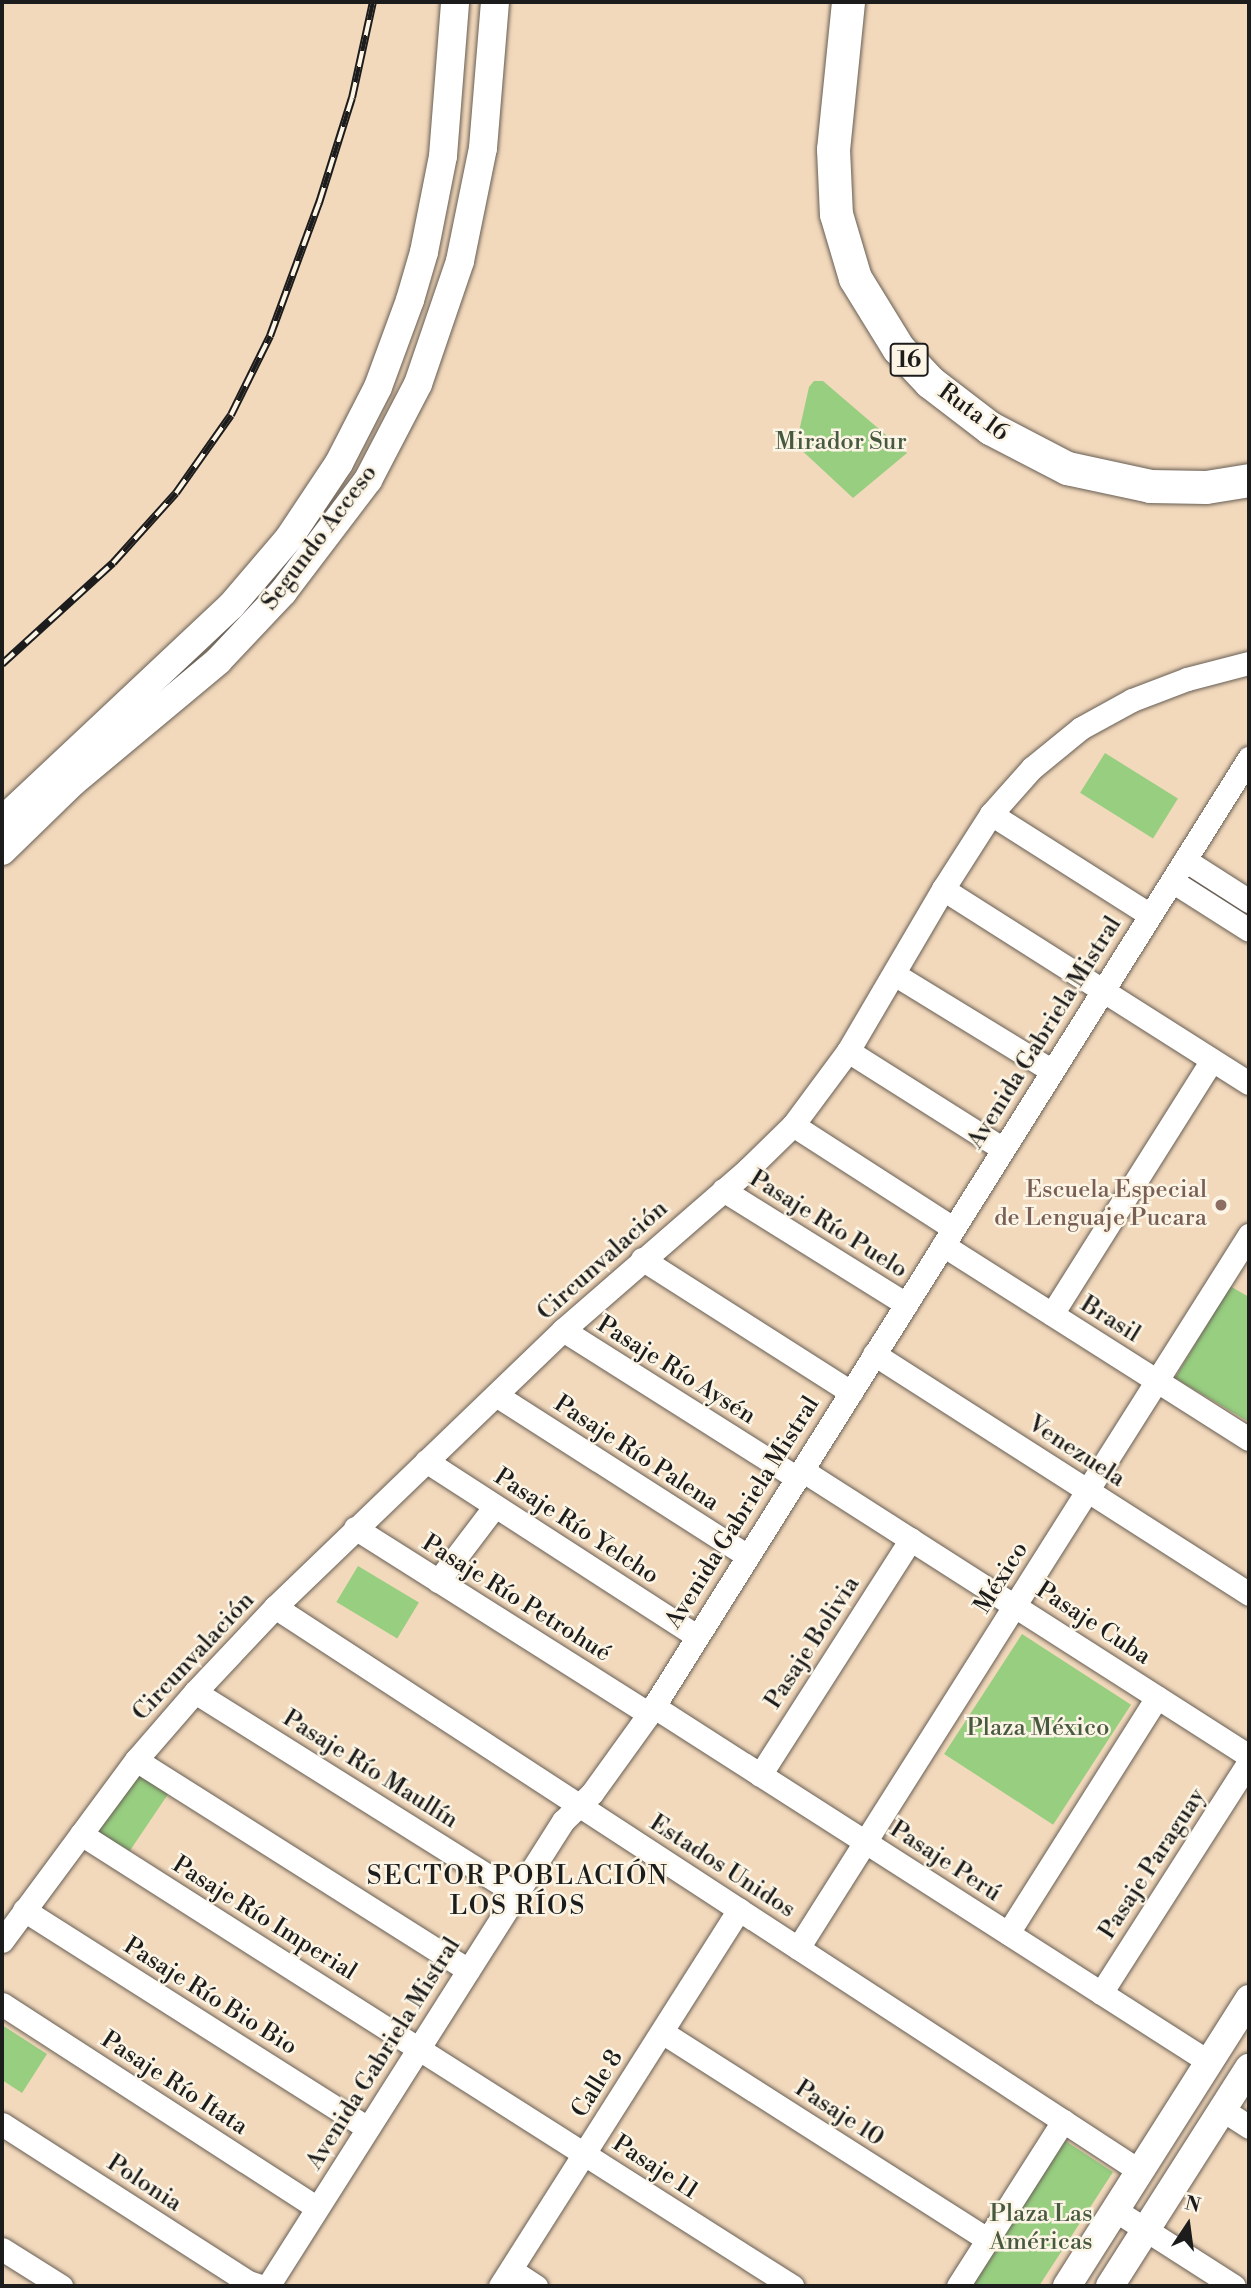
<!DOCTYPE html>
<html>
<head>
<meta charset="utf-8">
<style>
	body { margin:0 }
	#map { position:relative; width:1251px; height:2288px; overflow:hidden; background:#f3d9bc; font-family:"Libre Bodoni",serif }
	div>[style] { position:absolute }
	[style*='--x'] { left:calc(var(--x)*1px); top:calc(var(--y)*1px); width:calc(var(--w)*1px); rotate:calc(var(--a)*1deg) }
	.green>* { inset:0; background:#97ce80; transform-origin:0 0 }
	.roads { filter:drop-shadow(0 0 2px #675e54) drop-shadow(0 0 2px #675e54) }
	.minor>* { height:23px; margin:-11.5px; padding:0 11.5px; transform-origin:11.5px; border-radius:11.5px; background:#fff }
	.major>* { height:28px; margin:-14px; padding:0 14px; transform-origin:14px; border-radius:14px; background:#fff }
	.highway>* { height:33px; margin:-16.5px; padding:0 16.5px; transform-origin:16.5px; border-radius:16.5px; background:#fff }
	.rail>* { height:8px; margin-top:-4px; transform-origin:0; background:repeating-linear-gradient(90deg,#fcf5e5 0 16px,#1c1c1c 0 32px); box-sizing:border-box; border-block:2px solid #1c1c1c }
	.dots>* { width:19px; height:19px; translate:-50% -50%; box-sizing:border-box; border:4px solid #fcf5e5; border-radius:50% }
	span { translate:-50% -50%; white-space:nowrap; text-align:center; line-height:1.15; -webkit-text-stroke:5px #fcf5e5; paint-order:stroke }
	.shield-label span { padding:2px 5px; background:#fcf5e5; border:2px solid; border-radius:5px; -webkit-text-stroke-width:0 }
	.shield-label { font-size:23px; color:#1c1c1c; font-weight:700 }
	.street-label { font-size:24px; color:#1c1c1c }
	.park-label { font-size:24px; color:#475a3f }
	.education-label { font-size:24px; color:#785e54 }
	.right { translate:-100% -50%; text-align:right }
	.neighbourhood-label { font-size:26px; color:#1c1c1c; letter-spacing:2px }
	.frame { position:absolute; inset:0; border:4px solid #1c1c1c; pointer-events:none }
	.north { position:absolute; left:1153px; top:2190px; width:70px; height:70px; -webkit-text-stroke:5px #fcf5e5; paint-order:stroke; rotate:13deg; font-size:19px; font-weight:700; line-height:28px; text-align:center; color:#1c1c1c }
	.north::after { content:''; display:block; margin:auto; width:24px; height:32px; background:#1c1c1c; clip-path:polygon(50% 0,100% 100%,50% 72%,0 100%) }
</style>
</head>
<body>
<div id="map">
	<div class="green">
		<i style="clip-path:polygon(814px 381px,823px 381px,907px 453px,853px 498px,796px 445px,809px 387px)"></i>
		<i style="left:1105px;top:753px;width:86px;height:47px;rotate:32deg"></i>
		<i style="clip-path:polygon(1230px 1286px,1249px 1297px,1249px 1422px,1175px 1378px)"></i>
		<i style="left:358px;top:1566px;width:71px;height:42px;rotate:31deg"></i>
		<i style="left:1022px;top:1634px;width:130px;height:143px;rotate:33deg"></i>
		<i style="left:135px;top:1768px;width:42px;height:76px;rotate:34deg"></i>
		<i style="clip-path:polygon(2px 2025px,47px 2054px,22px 2093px,2px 2080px)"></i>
		<i style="clip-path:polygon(1064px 2140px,1113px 2172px,1039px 2286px,969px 2286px)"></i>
	</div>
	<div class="roads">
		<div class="minor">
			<i style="--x:991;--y:814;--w:188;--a:32.4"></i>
			<i style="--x:1185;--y:860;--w:76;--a:32.6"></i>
			<i style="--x:1172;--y:881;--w:91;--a:32.5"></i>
			<i style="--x:943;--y:889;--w:362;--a:32.4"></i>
			<i style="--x:894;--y:974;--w:185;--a:31.5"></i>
			<i style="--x:848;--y:1051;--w:183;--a:32.3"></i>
			<i style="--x:793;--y:1125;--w:190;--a:32.8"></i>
			<i style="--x:723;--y:1190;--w:216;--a:31.9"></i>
			<i style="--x:943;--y:1245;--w:362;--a:32.4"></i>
			<i style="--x:642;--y:1259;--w:248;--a:32.5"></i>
			<i style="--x:1052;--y:1314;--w:300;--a:-57.8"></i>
			<i style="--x:563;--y:1330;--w:277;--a:32.3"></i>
			<i style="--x:874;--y:1354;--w:445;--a:32.6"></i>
			<i style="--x:496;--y:1395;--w:299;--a:32.6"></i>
			<i style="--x:426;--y:1461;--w:323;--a:32.9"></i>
			<i style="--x:802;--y:1470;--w:531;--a:32.61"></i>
			<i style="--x:355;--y:1528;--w:348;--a:32.3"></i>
			<i style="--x:438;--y:1581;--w:94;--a:-52.8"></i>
			<i style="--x:275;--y:1607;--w:1033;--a:33.11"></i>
			<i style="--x:195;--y:1692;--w:380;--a:32.1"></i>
			<i style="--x:653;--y:1706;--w:660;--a:32.63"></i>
			<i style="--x:136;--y:1760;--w:393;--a:32.3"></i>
			<i style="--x:760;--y:1775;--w:280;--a:-57.4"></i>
			<i style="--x:81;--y:1834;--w:843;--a:32.45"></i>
			<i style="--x:24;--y:1910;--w:407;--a:32.4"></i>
			<i style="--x:1008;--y:1933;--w:279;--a:-57.7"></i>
			<i style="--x:2;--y:1941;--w:225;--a:-53.5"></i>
			<i style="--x:136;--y:1760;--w:90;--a:-49.1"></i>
			<i style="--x:195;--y:1692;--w:117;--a:-46.7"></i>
			<i style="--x:275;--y:1607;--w:400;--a:-43.9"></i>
			<i style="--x:563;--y:1330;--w:245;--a:-41"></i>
			<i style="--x:748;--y:1169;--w:63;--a:-44.4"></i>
			<i style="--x:793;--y:1125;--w:92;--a:-53.4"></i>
			<i style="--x:848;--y:1051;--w:188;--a:-59.6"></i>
			<i style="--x:943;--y:889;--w:89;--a:-57.4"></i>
			<i style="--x:991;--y:814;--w:62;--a:-48.3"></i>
			<i style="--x:1032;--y:768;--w:63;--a:-39.2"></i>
			<i style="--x:1081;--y:728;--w:58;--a:-28.8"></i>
			<i style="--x:1132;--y:700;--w:59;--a:-20.9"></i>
			<i style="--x:1187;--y:679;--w:64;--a:-14.5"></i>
			<i style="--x:798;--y:1948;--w:844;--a:-57.69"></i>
			<i style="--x:1101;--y:1993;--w:274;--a:-57.4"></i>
			<i style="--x:2;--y:2004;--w:375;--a:32.9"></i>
			<i style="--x:662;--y:2032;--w:387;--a:32.5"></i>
			<i style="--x:1223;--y:2110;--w:31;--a:33"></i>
			<i style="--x:2;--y:2124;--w:292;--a:32.7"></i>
			<i style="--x:248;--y:2282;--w:13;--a:18"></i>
			<i style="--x:1115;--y:2210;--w:141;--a:32.6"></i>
			<i style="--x:2;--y:2249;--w:70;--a:32.1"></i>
			<i style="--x:511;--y:2270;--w:30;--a:33"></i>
			<i style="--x:268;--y:2286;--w:551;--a:-57.61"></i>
			<i style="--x:563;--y:1821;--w:40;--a:-44"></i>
			<i style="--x:592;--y:1793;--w:97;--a:-54.2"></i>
			<i style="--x:649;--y:1714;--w:1129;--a:-57.89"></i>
			<i style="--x:500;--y:2286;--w:446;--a:-57.6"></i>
			<i style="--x:958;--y:2286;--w:196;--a:-57.5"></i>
		</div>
		<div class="major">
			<i style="--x:2;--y:821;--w:314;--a:-43.2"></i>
			<i style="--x:231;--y:606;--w:89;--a:-49.5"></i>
			<i style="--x:289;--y:538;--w:90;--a:-56.3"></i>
			<i style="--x:339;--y:463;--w:85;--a:-62.8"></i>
			<i style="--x:378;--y:387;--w:93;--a:-69.8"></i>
			<i style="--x:410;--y:300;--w:50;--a:-73.7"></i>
			<i style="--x:424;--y:252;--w:98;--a:-78.8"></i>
			<i style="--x:443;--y:156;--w:154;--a:-85.5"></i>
			<i style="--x:2;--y:851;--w:99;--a:-44.2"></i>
			<i style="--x:73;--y:782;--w:189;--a:-39.8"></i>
			<i style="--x:218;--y:661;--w:95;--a:-46.7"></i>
			<i style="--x:283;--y:592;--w:141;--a:-52.8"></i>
			<i style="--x:368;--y:480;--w:108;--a:-62.5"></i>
			<i style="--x:418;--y:384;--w:130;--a:-71.1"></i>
			<i style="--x:460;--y:261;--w:115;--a:-78.5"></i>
			<i style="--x:483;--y:148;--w:146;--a:-85.3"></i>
			<i style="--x:1067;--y:2286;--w:340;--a:-57.6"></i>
			<i style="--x:1110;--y:2286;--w:259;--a:-57.5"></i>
		</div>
		<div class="highway">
			<i style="--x:848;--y:2;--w:148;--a:95.8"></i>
			<i style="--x:833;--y:149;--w:65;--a:87.4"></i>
			<i style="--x:836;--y:214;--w:67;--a:73.5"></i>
			<i style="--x:855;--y:278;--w:82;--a:58.4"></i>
			<i style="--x:898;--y:348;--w:47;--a:46.7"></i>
			<i style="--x:930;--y:382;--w:76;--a:37.5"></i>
			<i style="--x:990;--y:428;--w:87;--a:27.5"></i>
			<i style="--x:1067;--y:468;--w:85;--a:12.2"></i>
			<i style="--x:1150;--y:486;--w:56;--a:1"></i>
			<i style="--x:1206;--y:487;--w:44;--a:-9.2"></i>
		</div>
	</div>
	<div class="rail">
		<i style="--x:2;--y:664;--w:150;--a:-42.3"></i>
		<i style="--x:113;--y:563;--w:94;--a:-48"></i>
		<i style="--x:176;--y:493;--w:95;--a:-54.8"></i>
		<i style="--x:231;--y:415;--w:88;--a:-63.7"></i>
		<i style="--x:270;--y:336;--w:142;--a:-69.8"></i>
		<i style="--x:319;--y:203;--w:110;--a:-72.6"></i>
		<i style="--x:352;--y:98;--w:98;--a:-77.7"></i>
	</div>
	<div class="dots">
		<i style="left:1221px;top:1205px;background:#8d6e63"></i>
	</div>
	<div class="shield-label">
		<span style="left:909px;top:360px">16</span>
	</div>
	<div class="street-label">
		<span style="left:973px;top:413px;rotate:36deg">Ruta 16</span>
		<span style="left:320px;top:538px;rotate:-53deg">Segundo Acceso</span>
		<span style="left:1045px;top:1033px;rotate:-58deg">Avenida Gabriela Mistral</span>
		<span style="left:828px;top:1225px;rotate:32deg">Pasaje Río Puelo</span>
		<span style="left:603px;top:1261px;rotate:-42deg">Circunvalación</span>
		<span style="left:1110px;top:1320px;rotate:32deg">Brasil</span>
		<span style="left:676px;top:1371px;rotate:32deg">Pasaje Río Aysén</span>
		<span style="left:1076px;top:1452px;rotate:33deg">Venezuela</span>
		<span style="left:636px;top:1454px;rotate:33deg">Pasaje Río Palena</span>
		<span style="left:743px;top:1513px;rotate:-58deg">Avenida Gabriela Mistral</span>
		<span style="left:576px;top:1527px;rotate:33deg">Pasaje Río Yelcho</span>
		<span style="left:1002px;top:1578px;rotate:-58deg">México</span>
		<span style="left:516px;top:1599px;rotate:32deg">Pasaje Río Petrohué</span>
		<span style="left:1093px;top:1624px;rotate:33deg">Pasaje Cuba</span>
		<span style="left:813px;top:1643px;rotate:-57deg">Pasaje Bolivia</span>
		<span style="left:194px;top:1657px;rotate:-47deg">Circunvalación</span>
		<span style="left:370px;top:1770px;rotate:32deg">Pasaje Río Maullín</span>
		<span style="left:945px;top:1862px;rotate:33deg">Pasaje Perú</span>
		<span style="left:1153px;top:1864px;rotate:-57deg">Pasaje Paraguay</span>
		<span style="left:722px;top:1867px;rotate:33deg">Estados Unidos</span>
		<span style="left:264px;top:1919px;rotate:32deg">Pasaje Río Imperial</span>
		<span style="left:210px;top:1997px;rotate:32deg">Pasaje Río Bio Bio</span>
		<span style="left:384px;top:2054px;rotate:-58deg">Avenida Gabriela Mistral</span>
		<span style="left:174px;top:2084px;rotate:33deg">Pasaje Río Itata</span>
		<span style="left:598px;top:2084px;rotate:-58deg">Calle 8</span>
		<span style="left:839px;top:2114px;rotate:33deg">Pasaje 10</span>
		<span style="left:655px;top:2168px;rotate:33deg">Pasaje 11</span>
		<span style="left:144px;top:2184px;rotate:33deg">Polonia</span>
	</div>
	<div class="park-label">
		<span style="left:841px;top:443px">Mirador Sur</span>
		<span style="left:1038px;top:1729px">Plaza México</span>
		<span style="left:1041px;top:2229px">Plaza Las<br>Américas</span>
	</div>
	<div class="education-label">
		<span class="right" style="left:1207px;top:1205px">Escuela Especial<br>de Lenguaje Pucara</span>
	</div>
	<div class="neighbourhood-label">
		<span style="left:518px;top:1892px">SECTOR POBLACIÓN<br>LOS RÍOS</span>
	</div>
	<div class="frame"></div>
	<div class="north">N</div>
</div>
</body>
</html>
